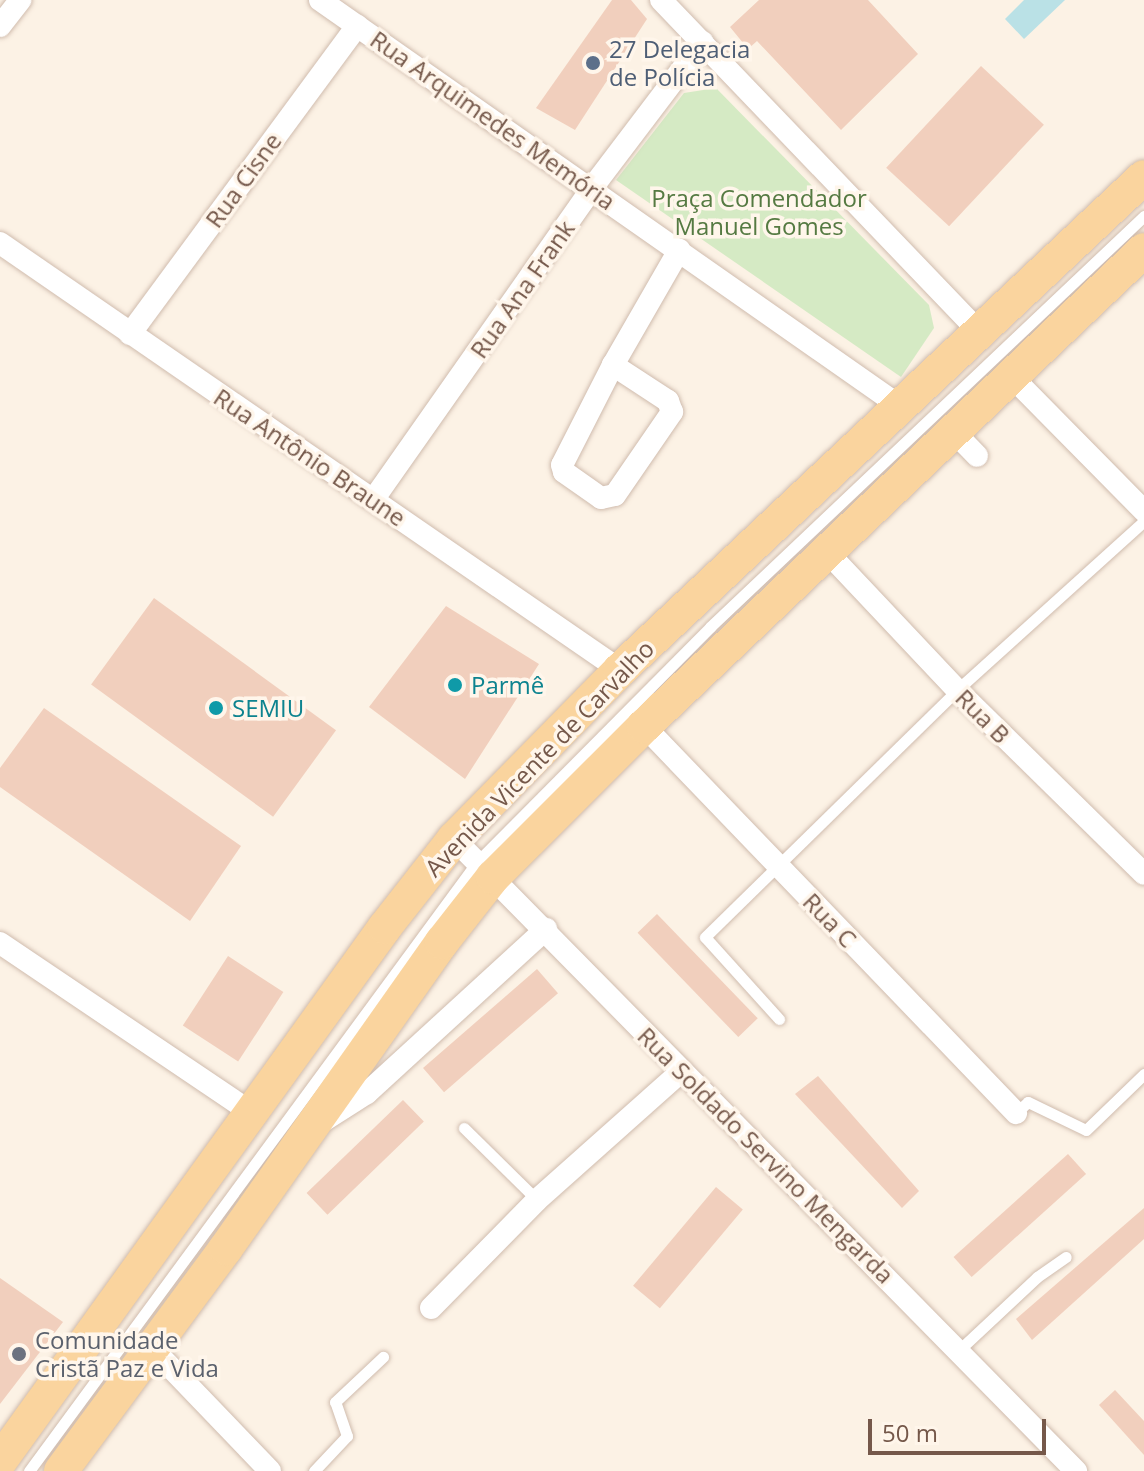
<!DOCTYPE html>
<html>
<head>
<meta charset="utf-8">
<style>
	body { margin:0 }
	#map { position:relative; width:1144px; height:1471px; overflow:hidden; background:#fcf2e5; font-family:"Open Sans",sans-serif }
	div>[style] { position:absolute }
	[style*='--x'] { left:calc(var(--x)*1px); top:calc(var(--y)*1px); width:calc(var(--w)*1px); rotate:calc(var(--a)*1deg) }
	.green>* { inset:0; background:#d5eac4 }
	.water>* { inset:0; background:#bae1e6 }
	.building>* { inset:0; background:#f1cfbd; transform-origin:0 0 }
	.roads { filter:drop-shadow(0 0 2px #d0bcae) drop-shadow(0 0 2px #d0bcae) }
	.lane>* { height:11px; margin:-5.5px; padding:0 5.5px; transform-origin:5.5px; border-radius:5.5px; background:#fff }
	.street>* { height:22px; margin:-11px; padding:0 11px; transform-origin:11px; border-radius:11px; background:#fff }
	.primary>* { height:34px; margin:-17px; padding:0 17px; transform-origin:17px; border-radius:17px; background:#fad49e }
	.dots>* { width:22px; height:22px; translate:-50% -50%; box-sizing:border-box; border:4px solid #fff6eb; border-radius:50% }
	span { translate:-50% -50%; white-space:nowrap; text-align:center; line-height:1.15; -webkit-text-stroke:7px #fff6eb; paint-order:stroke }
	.service-label { font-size:24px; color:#4e5e75 }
	.left { translate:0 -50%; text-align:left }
	.street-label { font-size:24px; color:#75584a }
	.park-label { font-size:24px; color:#557a42 }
	.culture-label { font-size:24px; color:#0d838f }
	.worship-label { font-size:24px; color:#5b616d }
	.scale { position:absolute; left:868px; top:1419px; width:178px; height:36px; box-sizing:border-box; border:4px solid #75584a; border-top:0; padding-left:10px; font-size:24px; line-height:28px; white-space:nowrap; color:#75584a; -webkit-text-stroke:6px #fff6eb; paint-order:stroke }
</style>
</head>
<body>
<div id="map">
	<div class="green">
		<i style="clip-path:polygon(716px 88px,929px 305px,934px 328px,901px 377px,616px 180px,684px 93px)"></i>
	</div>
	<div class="water">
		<i style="clip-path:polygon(1024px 0,1065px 0,1024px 39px,1005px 19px)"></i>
	</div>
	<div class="building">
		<i style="clip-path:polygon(612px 0,631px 0,647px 19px,575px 130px,536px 108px)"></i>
		<i style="clip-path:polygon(759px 0,868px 0,918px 54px,841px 130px,757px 41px,748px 49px,730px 27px)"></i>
		<i style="left:981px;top:66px;width:86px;height:139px;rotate:43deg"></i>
		<i style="left:154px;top:598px;width:225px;height:107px;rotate:36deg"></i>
		<i style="clip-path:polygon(446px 606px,539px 664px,465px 779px,369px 707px)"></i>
		<i style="clip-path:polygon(44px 708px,241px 846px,190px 921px,0 787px,0 768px)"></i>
		<i style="left:657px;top:914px;width:145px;height:27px;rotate:46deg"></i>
		<i style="left:228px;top:956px;width:66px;height:83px;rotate:33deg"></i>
		<i style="left:537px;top:969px;width:32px;height:151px;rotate:49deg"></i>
		<i style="clip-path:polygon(818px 1076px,919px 1191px,902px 1208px,795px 1094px)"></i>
		<i style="left:403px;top:1100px;width:30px;height:134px;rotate:46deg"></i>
		<i style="left:1068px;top:1154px;width:27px;height:154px;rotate:48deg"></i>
		<i style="left:716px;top:1187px;width:35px;height:129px;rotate:40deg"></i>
		<i style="clip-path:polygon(1144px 1208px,1144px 1239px,1032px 1340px,1016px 1319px)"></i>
		<i style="clip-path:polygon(0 1278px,63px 1322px,0 1404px)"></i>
		<i style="clip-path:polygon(1115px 1390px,1144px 1421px,1144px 1455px,1099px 1405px)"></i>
	</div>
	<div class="roads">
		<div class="lane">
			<i style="--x:779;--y:1019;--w:110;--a:-132.1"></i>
			<i style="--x:705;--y:937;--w:353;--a:-44.4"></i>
			<i style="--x:957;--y:690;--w:252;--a:-42.1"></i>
			<i style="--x:1016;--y:1113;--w:16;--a:-43"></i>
			<i style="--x:1028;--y:1102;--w:64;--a:25.8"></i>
			<i style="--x:1086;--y:1130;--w:81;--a:-44"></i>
			<i style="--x:464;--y:1128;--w:103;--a:44.6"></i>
			<i style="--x:958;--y:1351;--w:108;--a:-43.1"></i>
			<i style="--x:1037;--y:1277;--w:35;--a:-35"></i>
			<i style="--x:29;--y:1471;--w:756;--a:-53.66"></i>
			<i style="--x:477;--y:862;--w:331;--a:-45.2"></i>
			<i style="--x:710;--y:627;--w:598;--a:-43.44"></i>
			<i style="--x:314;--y:1471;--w:48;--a:-46.7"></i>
			<i style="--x:347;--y:1436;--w:36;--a:-109"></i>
			<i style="--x:335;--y:1402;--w:66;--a:-43.2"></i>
		</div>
		<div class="street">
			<i style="--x:320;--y:0;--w:709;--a:35.01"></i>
			<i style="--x:661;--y:0;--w:457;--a:46.2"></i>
			<i style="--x:0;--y:26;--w:33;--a:-52"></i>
			<i style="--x:0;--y:243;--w:753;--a:34.56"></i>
			<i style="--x:130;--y:334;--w:383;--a:-53.6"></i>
			<i style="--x:613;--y:365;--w:112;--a:117"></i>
			<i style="--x:562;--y:465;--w:7;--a:74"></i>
			<i style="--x:564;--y:472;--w:45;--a:35.1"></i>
			<i style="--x:601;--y:498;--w:14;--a:-12"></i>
			<i style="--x:615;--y:495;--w:101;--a:-55.5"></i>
			<i style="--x:672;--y:412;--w:12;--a:-110"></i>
			<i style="--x:668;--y:401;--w:66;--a:-146.8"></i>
			<i style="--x:613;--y:365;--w:133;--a:-60.1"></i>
			<i style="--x:1012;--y:377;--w:188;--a:45.4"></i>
			<i style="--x:954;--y:432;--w:33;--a:46"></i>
			<i style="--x:373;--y:500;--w:381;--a:-54.9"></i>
			<i style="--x:592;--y:188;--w:183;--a:-52.8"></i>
			<i style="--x:828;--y:553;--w:188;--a:46.7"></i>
			<i style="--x:957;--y:690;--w:262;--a:44.5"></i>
			<i style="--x:644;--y:726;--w:537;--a:46.13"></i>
			<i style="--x:454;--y:839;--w:887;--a:45.46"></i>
			<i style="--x:0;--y:943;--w:304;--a:34"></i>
			<i style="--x:323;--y:1121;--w:52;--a:-32.5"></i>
			<i style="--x:367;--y:1093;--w:243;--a:-42.5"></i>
			<i style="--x:431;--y:1308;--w:151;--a:-45.5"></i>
			<i style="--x:537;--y:1200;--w:194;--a:-41.7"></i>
			<i style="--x:153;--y:1349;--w:169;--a:46.2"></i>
		</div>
		<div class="primary">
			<i style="--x:0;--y:1461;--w:658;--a:-54.21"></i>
			<i style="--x:385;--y:927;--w:112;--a:-51.9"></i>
			<i style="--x:454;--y:839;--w:237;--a:-45.5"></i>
			<i style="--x:620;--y:670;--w:719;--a:-43.25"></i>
			<i style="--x:61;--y:1471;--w:277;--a:-53.5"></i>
			<i style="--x:226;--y:1248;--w:375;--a:-54.8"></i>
			<i style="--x:442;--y:942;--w:83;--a:-51.9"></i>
			<i style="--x:493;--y:877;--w:214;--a:-45"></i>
			<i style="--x:644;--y:726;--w:690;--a:-43.59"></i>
		</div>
	</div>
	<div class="dots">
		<i style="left:593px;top:63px;background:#5c6f8a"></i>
		<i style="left:455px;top:685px;background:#0f9aa8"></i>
		<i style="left:216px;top:708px;background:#0f9aa8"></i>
		<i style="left:19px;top:1354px;background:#6b7280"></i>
	</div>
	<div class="service-label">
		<span class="left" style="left:609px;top:63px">27 Delegacia<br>de Polícia</span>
	</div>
	<div class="street-label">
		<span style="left:493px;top:120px;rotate:35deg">Rua Arquimedes Memória</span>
		<span style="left:243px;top:180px;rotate:-54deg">Rua Cisne</span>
		<span style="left:522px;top:289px;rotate:-55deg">Rua Ana Frank</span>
		<span style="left:310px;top:457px;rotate:34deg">Rua Antônio Braune</span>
		<span style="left:983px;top:716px;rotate:45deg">Rua B</span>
		<span style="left:539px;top:758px;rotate:-46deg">Avenida Vicente de Carvalho</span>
		<span style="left:830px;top:920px;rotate:46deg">Rua C</span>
		<span style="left:766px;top:1155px;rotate:45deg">Rua Soldado Servino Mengarda</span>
	</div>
	<div class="park-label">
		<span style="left:759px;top:212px">Praça Comendador<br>Manuel Gomes</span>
	</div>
	<div class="culture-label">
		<span class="left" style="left:471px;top:685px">Parmê</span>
		<span class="left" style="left:232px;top:708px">SEMIU</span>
	</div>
	<div class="worship-label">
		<span class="left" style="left:35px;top:1354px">Comunidade<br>Cristã Paz e Vida</span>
	</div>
	<div class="scale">50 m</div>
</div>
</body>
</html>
